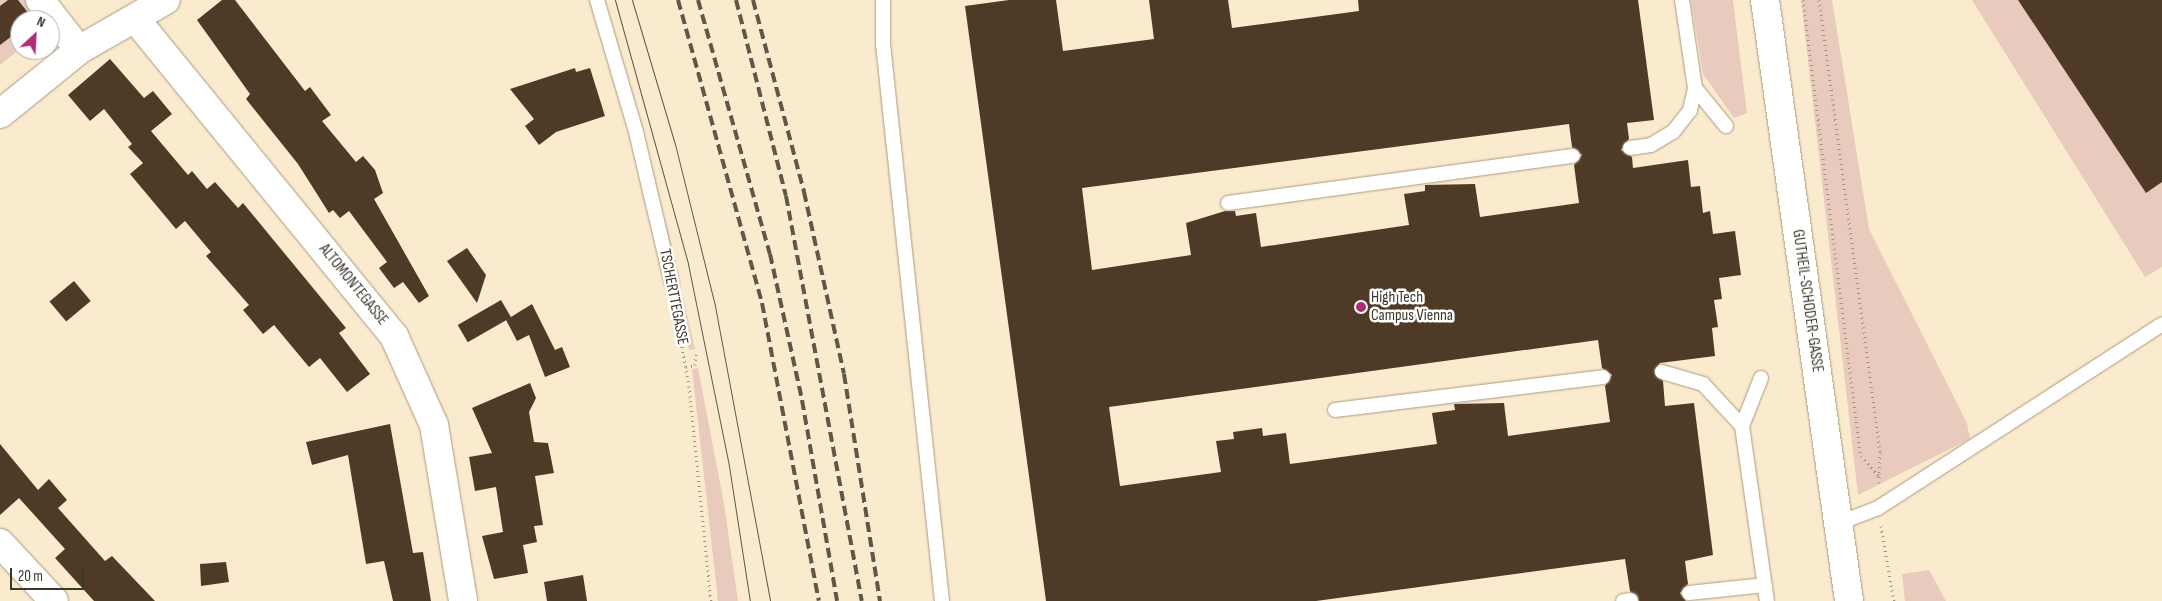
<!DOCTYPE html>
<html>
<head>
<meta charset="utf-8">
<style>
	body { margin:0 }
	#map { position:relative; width:2162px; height:601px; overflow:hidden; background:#fbebce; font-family:"Sofia Sans Condensed",sans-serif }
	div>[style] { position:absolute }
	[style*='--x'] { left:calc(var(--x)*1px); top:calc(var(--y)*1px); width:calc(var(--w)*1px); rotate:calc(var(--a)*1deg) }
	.green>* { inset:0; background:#e9cbbd }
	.building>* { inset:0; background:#4e3a27; transform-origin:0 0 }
	.path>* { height:3px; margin-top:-1.5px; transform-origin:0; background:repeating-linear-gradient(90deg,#9e937f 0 1px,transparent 0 5px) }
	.roads { filter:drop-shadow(0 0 1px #a99b80) drop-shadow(0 0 1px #a99b80) }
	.lane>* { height:14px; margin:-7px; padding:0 7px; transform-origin:7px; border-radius:7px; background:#fff }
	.street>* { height:28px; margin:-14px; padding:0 14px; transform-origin:14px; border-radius:14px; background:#fff }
	.secondary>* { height:28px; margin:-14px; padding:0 14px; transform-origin:14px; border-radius:14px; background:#fff }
	.tram>* { height:1px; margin:-0.5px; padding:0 0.5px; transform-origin:0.5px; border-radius:0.5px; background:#5f5749 }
	.rail>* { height:4px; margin-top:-2px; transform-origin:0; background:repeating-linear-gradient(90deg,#5f5749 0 10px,transparent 0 15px) }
	.dots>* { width:14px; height:14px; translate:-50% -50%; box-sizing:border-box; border:2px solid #fff; border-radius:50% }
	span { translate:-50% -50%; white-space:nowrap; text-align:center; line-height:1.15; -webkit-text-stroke:5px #fff; paint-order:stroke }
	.street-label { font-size:16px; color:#3d372c }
	.poi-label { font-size:16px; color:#3d372c }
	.left { translate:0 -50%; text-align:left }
	.north { position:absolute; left:10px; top:10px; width:50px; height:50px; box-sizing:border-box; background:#fff; border:1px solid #b1afab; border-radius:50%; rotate:25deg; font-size:14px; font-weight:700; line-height:20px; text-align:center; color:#3d372c }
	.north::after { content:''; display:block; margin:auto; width:18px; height:22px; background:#af2c75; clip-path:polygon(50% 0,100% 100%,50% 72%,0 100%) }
	.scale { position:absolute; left:10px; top:568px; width:74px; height:22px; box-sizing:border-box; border:2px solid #3d372c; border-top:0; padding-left:6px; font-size:15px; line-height:18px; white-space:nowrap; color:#3d372c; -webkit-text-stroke:4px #fff; paint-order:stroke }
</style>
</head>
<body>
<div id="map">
	<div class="green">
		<i style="clip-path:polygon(0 0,38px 0,41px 20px,20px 20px,20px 49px,0 65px)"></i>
		<i style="clip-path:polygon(1691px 0,1733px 0,1747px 113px,1734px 118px,1703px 74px)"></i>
		<i style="clip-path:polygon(1801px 0,1832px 0,1869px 229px,1967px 423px,1970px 439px,1858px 495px)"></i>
		<i style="clip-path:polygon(1972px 0,2162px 0,2162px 267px,2145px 277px)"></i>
		<i style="clip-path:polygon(652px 174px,667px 228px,695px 349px,689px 350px)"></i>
		<i style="clip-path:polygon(698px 368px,724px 504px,738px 601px,718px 601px,692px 369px)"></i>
		<i style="clip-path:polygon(1929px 570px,1946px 601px,1905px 601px,1902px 574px)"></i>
	</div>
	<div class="building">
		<i style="clip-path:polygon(8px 0,18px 0,33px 19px,20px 20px,20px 30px,0 45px,0 6px)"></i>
		<i style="clip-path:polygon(222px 0,235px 0,305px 91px,310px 87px,331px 115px,322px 121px,356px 162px,363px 156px,375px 170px,383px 193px,374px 199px,429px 296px,419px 303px,403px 282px,394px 288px,379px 268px,387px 262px,349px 211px,340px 218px,333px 210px,329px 213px,298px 164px,246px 99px,250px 94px,197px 20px)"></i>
		<i style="clip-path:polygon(evenodd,1009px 0,1056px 0,1063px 51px,1154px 39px,1149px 0,1228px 0,1232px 28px,1359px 11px,1358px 0,1638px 0,1654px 120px,1627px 123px,1629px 139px,1621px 150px,1632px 157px,1633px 168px,1688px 160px,1691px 187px,1700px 186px,1703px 213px,1710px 211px,1713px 234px,1735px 231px,1741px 275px,1719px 278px,1722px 299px,1714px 300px,1718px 327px,1712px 328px,1715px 356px,1660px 363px,1654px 370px,1663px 381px,1665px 406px,1694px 403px,1713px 555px,1685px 561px,1688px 584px,1680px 593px,1686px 601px,1639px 601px,1630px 591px,1625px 559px,1316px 601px,1046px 601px,965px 6px,1009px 0,1569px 124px,1572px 147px,1582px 155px,1574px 165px,1579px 203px,1480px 217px,1475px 184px,1425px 185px,1425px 191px,1404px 194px,1409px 225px,1261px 247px,1256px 213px,1236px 216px,1235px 211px,1225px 211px,1186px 223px,1191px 255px,1092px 270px,1082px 188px,1569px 124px,1009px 0,1598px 340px,1602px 368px,1612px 375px,1605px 386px,1610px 422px,1508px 436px,1504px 403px,1454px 404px,1455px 410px,1432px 413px,1437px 444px,1290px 464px,1286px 433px,1263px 436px,1262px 428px,1233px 432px,1234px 439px,1216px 441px,1221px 472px,1120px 486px,1109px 407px,1598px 340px)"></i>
		<i style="clip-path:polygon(2018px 0,2162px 0,2162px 182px,2146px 193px)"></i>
		<i style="clip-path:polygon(110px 59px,144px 98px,153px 91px,172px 114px,151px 131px,188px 175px,192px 171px,207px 189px,215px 182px,238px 208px,243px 203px,346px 328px,339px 333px,370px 374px,347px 392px,320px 358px,309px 367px,274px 325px,263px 334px,243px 310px,249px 305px,206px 256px,211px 252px,185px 221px,176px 229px,130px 174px,143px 163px,128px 147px,132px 144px,104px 109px,90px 121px,68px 95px)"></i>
		<i style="clip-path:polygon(575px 68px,576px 72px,590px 68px,605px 116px,556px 132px,539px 145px,525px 126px,534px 119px,510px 89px)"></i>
		<i style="clip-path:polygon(467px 248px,486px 275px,477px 303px,447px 261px)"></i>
		<i style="left:74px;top:281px;width:26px;height:32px;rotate:50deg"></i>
		<i style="left:501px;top:300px;width:20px;height:50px;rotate:60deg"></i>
		<i style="clip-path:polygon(532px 304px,555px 350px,562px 347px,570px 367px,545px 377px,529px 335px,517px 341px,506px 320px)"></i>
		<i style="clip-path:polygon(530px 383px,536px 398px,529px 412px,534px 442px,548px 443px,554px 473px,535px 476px,543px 525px,534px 526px,537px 542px,523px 545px,528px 573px,494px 579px,482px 536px,503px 532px,496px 487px,475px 491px,469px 457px,492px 453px,472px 408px)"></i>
		<i style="clip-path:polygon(390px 424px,413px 553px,423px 552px,431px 601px,393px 601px,384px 561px,366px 564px,348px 455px,312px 465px,306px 442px)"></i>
		<i style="clip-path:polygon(0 444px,38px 490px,49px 479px,67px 500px,58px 508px,105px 561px,112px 556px,155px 601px,94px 601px,55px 558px,65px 549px,19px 498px,0 515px)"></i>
		<i style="clip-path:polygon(226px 562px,229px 582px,201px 586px,200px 564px)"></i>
		<i style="clip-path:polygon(583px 575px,587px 601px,547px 601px,544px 582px)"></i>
	</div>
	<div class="path">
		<i style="--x:1803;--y:0;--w:460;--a:82.8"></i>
		<i style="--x:1861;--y:456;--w:27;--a:48"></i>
		<i style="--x:1819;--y:0;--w:456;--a:82.3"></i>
		<i style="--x:1880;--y:452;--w:33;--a:92"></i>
		<i style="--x:674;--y:302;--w:85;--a:79.9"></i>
		<i style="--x:689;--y:386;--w:216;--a:84.2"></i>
		<i style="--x:686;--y:367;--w:9;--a:-13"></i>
		<i style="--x:695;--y:365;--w:11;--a:-85"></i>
		<i style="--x:1881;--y:526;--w:76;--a:80.2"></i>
	</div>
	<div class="roads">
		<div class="lane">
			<i style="--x:597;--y:0;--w:138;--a:73.5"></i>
			<i style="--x:636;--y:132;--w:156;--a:76.7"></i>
			<i style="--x:883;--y:0;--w:44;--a:90"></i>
			<i style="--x:883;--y:44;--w:560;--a:83.95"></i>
			<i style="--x:1695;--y:88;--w:49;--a:50.8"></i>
			<i style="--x:1630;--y:148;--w:21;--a:-8"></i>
			<i style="--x:1651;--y:145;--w:26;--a:-31"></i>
			<i style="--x:1673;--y:132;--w:28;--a:-52"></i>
			<i style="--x:1690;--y:110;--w:23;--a:-77"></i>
			<i style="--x:1695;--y:88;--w:89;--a:-98.4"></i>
			<i style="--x:1228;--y:203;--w:348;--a:-7.8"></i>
			<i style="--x:1662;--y:372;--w:43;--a:16.3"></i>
			<i style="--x:1703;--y:384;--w:57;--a:47.1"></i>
			<i style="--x:1761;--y:378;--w:52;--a:111.6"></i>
			<i style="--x:1742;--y:426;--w:177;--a:81.9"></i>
			<i style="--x:1335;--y:410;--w:270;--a:-7"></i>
			<i style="--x:1839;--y:523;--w:42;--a:-21"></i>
			<i style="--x:1878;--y:508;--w:338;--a:-32.9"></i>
			<i style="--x:1689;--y:593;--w:76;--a:-6"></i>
			<i style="--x:1623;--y:601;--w:8;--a:-7"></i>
		</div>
		<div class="street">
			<i style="--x:40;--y:0;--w:63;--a:52"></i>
			<i style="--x:137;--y:21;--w:407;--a:50.8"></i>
			<i style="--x:394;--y:336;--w:98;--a:65.8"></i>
			<i style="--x:434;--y:425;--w:178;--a:80.6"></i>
			<i style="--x:0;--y:114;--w:102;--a:-39"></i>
			<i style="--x:79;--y:50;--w:100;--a:-29.9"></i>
			<i style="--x:0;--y:543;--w:79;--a:47"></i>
		</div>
		<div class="secondary">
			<i style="--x:1765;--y:0;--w:607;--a:82.04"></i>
		</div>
	</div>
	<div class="tram">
		<i style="--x:615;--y:0;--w:274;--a:74.5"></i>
		<i style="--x:688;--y:264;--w:206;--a:78.5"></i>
		<i style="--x:729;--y:466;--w:137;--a:81.2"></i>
		<i style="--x:632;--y:0;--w:150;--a:73.4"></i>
		<i style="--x:675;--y:144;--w:167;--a:76.1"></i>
		<i style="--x:715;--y:306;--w:300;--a:79.4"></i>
	</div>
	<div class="rail">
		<i style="--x:678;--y:0;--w:314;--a:74.5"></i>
		<i style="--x:762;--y:303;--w:303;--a:79.2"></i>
		<i style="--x:698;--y:0;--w:264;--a:74.2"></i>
		<i style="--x:770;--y:254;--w:149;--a:77.6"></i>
		<i style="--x:802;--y:400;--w:204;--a:80.1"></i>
		<i style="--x:736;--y:0;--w:202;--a:75.7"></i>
		<i style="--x:786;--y:196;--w:412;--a:79.4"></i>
		<i style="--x:753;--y:0;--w:199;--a:75.1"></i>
		<i style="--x:804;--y:192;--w:186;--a:77.6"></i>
		<i style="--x:844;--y:374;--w:230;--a:81"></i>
	</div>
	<div class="dots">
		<i style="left:1361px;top:307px;background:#af2c75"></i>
	</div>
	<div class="street-label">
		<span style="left:353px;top:285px;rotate:51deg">ALTOMONTEGASSE</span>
		<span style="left:673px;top:297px;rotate:79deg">TSCHERTTEGASSE</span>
		<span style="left:1807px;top:301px;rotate:82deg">GUTHEIL-SCHODER-GASSE</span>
	</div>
	<div class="poi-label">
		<span class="left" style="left:1371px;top:307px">High Tech<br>Campus Vienna</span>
	</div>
	<div class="north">N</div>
	<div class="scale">20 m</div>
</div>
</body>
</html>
